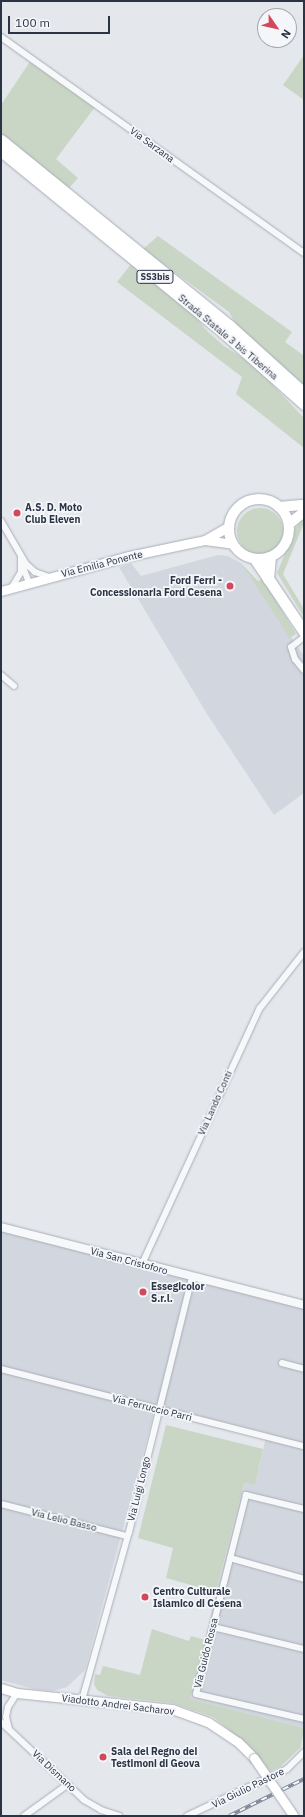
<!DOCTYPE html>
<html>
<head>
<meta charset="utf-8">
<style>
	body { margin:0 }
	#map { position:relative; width:305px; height:1817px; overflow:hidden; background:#e4e7ec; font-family:"IBM Plex Sans",sans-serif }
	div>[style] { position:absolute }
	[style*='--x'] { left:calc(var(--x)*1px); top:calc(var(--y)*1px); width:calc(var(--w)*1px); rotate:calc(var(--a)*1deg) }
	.built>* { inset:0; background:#d2d6de }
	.green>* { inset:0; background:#c9d6c5 }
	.round { border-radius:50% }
	.roads { filter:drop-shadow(0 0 1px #a9aeb7) drop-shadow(0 0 1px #a9aeb7) }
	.minor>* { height:6px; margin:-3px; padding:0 3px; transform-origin:3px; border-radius:3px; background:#f7f8fa }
	.tertiary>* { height:8px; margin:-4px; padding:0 4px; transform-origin:4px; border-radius:4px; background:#f7f8fa }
	.secondary>* { height:9px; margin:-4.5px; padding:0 4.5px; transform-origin:4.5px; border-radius:4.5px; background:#fff }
	.primary>* { height:10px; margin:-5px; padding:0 5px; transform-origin:5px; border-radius:5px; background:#fff }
	.primary>.ring { margin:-5px; padding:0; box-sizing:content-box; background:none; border:10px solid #fff; border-radius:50% }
	.trunk>* { height:11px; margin:-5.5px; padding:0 5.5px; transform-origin:5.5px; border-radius:5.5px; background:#fff }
	.rail>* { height:3.5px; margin-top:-1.75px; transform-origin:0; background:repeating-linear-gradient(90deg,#f4f6f9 0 6px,#7d8696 0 12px); box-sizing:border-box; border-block:1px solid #7d8696 }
	.bridges { filter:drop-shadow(0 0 1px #a9aeb7) drop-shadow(0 0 1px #a9aeb7) }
	.secondary-bridge>* { height:9px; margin:-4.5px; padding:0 4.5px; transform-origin:4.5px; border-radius:4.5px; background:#fff }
	.dots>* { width:11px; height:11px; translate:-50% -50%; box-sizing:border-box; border:2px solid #f4f6f9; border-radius:50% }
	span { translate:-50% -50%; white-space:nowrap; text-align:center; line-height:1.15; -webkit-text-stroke:3.5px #f4f6f9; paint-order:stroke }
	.shield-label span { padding:1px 3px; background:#f4f6f9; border:1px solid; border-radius:3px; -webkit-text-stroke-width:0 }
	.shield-label { font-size:9px; color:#2b3445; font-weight:700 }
	.street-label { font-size:10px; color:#2b3445 }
	.poi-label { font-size:10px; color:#2b3445; font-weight:700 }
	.left { translate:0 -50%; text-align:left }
	.right { translate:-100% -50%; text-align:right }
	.frame { position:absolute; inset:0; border:2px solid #2b3445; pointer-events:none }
	.north { position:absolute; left:257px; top:8px; width:40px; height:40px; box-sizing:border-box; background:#f4f6f9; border:1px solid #a4a8b1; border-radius:50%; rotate:124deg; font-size:11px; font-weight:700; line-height:16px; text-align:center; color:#2b3445 }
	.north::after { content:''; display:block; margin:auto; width:14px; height:18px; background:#d1495b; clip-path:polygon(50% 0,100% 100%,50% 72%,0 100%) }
	.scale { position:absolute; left:8px; top:16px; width:102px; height:18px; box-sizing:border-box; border:2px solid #2b3445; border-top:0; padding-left:5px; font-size:12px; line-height:14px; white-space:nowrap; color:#2b3445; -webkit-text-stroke:3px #f4f6f9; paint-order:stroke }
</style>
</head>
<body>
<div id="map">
	<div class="built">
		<i style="clip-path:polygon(218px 555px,228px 556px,241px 563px,304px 656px,304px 793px,274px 815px,207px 714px,119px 567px,131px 563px,141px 576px)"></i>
		<i style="clip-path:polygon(1px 1230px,304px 1307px,304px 1728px,190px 1699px,244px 1483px,255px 1485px,267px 1433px,156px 1405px,85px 1670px,67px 1687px,53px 1691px,34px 1689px,1px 1680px)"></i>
	</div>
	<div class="green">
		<i style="clip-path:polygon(304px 55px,304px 100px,283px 85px)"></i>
		<i style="clip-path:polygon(31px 60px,95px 107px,56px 159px,78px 178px,69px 188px,1px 134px,1px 105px)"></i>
		<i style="clip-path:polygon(158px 236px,292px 332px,285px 342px,303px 355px,304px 387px,237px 326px,229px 312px,143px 249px)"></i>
		<i style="clip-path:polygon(132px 263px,191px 312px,208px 332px,224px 346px,244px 359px,272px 384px,304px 418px,304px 448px,236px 394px,242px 377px,117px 282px)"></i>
		<i class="round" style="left:237px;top:508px;width:46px;height:46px"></i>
		<i style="clip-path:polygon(304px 517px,304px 523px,283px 574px,304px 609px,304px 617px,277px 573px,295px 529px)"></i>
		<i style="clip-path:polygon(241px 563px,258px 581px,263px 579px,296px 634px,290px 638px)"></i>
		<i style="clip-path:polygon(166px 1425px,263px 1449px,255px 1485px,244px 1483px,216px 1592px,166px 1578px,173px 1548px,138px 1538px)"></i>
		<i style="clip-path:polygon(152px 1629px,189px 1641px,191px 1636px,205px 1640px,190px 1699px,304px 1728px,301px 1747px,280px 1767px,270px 1771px,248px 1745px,213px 1717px,172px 1703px,108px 1696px,97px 1690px,94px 1684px,95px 1674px,100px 1675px,103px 1666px,140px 1675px)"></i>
	</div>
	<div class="roads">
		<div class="minor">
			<i style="--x:1;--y:37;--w:372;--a:35.5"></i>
			<i style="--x:1;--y:521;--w:50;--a:59.8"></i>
			<i style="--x:26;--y:564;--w:12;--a:42"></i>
			<i style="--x:35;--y:572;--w:15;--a:20"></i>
			<i style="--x:23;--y:567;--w:17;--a:69"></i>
			<i style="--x:12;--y:587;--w:17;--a:-59"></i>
			<i style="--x:21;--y:572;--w:15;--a:-90"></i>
			<i style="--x:304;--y:637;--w:16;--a:142"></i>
			<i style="--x:291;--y:647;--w:13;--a:72"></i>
			<i style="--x:295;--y:659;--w:14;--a:51"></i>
			<i style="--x:1;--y:675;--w:17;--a:40"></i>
			<i style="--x:142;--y:1264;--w:282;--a:-65.3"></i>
			<i style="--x:260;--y:1008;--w:71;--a:-51.8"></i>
			<i style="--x:282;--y:1363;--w:23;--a:15"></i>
			<i style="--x:1;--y:1369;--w:313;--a:14.3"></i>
			<i style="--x:1;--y:1504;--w:130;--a:14.3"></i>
			<i style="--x:304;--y:1509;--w:60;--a:-166.4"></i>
			<i style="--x:246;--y:1495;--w:205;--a:104.1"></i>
			<i style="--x:196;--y:1694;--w:111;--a:13"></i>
			<i style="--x:230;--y:1558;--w:77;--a:15.8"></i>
			<i style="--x:213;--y:1627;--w:94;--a:13.6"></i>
			<i style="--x:82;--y:1700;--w:174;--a:-74.4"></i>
			<i style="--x:129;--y:1532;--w:262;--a:-76.1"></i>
			<i style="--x:1;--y:1722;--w:114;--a:43.2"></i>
			<i style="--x:84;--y:1800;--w:20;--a:30"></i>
			<i style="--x:101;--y:1810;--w:19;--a:18"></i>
			<i style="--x:9;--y:1729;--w:12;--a:-104"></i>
			<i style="--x:6;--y:1717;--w:10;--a:-79"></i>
			<i style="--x:8;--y:1707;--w:17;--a:-57"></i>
			<i style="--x:24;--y:1816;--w:53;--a:-35.8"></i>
			<i style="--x:187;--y:1816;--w:110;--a:-25.2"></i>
			<i style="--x:287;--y:1769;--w:24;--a:-45"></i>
		</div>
		<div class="tertiary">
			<i style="--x:1;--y:1227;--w:313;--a:14.4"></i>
		</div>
		<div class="secondary">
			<i style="--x:205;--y:540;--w:28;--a:8"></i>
			<i style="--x:1;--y:591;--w:133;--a:-15.3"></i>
			<i style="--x:129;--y:556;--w:78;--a:-11.9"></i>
			<i style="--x:205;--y:540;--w:28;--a:-30"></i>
			<i style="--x:1;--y:1688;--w:17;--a:17"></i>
			<i style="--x:17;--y:1693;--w:156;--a:5.9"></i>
			<i style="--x:172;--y:1709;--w:38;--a:20"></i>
			<i style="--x:208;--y:1722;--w:36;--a:34"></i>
			<i style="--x:238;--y:1742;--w:23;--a:45"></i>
		</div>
		<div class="primary">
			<i class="ring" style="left:229px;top:499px;width:50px;height:50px"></i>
			<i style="--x:279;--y:507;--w:25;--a:-5"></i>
			<i style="--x:289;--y:524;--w:19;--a:-39"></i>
		</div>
		<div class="trunk">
			<i style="--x:1;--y:140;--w:295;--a:39.1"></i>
			<i style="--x:230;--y:326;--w:100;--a:42.2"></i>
			<i style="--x:1;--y:151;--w:288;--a:39.2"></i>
			<i style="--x:224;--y:333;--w:107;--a:41.6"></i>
			<i style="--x:255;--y:559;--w:88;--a:56.1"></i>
			<i style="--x:268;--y:579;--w:22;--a:-85"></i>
		</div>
	</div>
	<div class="rail">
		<i style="--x:229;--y:1816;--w:84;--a:-26.3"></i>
	</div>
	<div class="bridges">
		<div class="secondary-bridge">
			<i style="--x:254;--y:1758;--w:69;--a:55.6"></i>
		</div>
	</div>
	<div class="dots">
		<i style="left:17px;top:513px;background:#d1495b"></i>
		<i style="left:230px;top:586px;background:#d1495b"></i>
		<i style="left:143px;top:1292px;background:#d1495b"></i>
		<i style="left:145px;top:1597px;background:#d1495b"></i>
		<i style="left:103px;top:1757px;background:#d1495b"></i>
	</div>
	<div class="shield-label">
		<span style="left:155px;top:277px">SS3bis</span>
	</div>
	<div class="street-label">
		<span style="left:152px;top:145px;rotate:36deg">Via Sarzana</span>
		<span style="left:228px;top:337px;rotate:40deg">Strada Statale 3 bis Tiberina</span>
		<span style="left:102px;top:564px;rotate:-14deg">Via Emilia Ponente</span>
		<span style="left:215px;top:1103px;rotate:-66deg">Via Lando Conti</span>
		<span style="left:129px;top:1261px;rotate:15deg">Via San Cristoforo</span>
		<span style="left:152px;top:1408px;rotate:14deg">Via Ferruccio Parri</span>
		<span style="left:139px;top:1489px;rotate:-76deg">Via Luigi Longo</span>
		<span style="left:64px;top:1520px;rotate:14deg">Via Lelio Basso</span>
		<span style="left:206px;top:1653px;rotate:-76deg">Via Guido Rossa</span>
		<span style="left:118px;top:1705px;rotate:7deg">Viadotto Andrei Sacharov</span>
		<span style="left:54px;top:1771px;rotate:43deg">Via Dismano</span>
		<span style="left:248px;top:1788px;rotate:-26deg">Via Giulio Pastore</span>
	</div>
	<div class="poi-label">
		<span class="left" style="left:25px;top:513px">A.S. D. Moto<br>Club Eleven</span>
		<span class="right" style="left:222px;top:586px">Ford Ferri -<br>Concessionaria Ford Cesena</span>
		<span class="left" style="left:151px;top:1292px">Essegicolor<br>S.r.l.</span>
		<span class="left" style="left:153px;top:1597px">Centro Culturale<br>Islamico di Cesena</span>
		<span class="left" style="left:111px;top:1757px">Sala del Regno dei<br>Testimoni di Geova</span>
	</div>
	<div class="frame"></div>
	<div class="north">N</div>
	<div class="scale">100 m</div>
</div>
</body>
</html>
